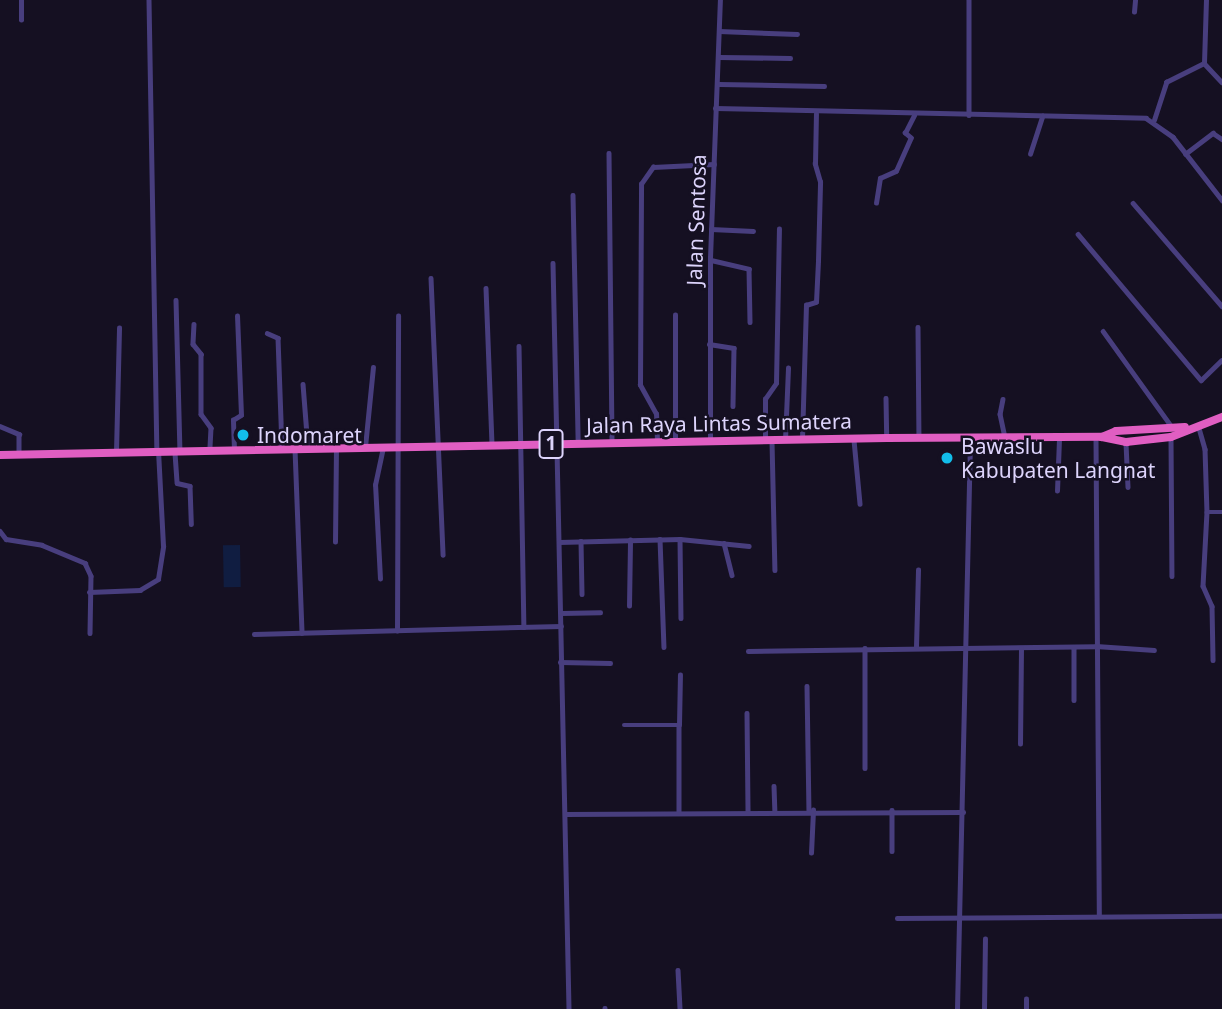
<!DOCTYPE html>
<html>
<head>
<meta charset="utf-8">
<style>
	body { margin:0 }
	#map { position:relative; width:1222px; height:1009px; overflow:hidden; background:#151022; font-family:"Noto Sans",sans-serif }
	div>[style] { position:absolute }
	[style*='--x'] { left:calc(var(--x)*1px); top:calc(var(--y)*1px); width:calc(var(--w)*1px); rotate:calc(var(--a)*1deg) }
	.water>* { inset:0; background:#101d41; transform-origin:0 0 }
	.minor>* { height:4.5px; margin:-2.25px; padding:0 2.25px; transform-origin:2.25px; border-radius:2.25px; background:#483e7e }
	.trunk>* { height:8px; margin:-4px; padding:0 4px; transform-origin:4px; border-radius:4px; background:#e05ec2 }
	.dots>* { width:19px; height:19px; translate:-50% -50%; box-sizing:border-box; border:4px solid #151022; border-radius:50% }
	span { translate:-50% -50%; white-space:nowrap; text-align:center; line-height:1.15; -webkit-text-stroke:5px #151022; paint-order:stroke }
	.shield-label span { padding:2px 5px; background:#151022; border:2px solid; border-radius:5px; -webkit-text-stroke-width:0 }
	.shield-label { font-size:19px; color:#ddd4fc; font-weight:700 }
	.street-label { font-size:21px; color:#ddd4fc }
	.poi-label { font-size:21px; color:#ddd4fc }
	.left { translate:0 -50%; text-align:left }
</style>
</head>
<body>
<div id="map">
	<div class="water">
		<i style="left:240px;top:545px;width:42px;height:17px;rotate:89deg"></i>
	</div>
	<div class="minor">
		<i style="--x:149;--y:0;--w:451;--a:89"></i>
		<i style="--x:969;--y:0;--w:115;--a:90"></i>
		<i style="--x:1134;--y:12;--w:12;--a:-85"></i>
		<i style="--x:21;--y:20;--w:20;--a:-90"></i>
		<i style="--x:719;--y:31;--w:78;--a:2.2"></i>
		<i style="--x:719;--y:57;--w:71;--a:0.8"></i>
		<i style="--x:1204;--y:63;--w:26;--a:47"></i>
		<i style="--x:719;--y:84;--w:105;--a:1.1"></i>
		<i style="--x:715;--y:108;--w:431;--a:1.3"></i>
		<i style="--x:1146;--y:118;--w:33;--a:35"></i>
		<i style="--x:1173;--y:137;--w:80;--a:52.1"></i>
		<i style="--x:1154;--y:120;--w:40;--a:-72"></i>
		<i style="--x:1166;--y:82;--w:42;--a:-26.6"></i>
		<i style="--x:1204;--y:63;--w:63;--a:-88.2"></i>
		<i style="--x:609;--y:153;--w:289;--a:89.4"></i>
		<i style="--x:1030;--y:154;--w:40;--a:-72"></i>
		<i style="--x:1185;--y:154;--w:35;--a:-37"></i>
		<i style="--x:1213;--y:133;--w:11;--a:34"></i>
		<i style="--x:573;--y:195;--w:248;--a:88.8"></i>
		<i style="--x:876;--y:203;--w:25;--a:-81"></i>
		<i style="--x:880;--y:178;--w:17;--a:-24"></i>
		<i style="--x:896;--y:171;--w:36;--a:-66"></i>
		<i style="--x:911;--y:138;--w:8;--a:-140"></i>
		<i style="--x:905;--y:133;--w:20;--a:-63"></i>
		<i style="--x:1133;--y:203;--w:136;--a:49.2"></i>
		<i style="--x:711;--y:229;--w:42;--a:2.7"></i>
		<i style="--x:1078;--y:234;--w:191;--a:49.9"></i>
		<i style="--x:1201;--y:380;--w:28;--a:-44"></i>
		<i style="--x:711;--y:260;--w:39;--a:13"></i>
		<i style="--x:749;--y:269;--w:53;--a:88.9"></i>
		<i style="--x:553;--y:263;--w:746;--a:88.77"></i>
		<i style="--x:431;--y:278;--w:277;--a:87.5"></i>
		<i style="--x:486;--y:288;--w:157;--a:87.8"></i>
		<i style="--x:176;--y:300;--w:151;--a:88.5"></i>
		<i style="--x:194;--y:324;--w:20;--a:93"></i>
		<i style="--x:193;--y:344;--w:13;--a:51"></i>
		<i style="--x:201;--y:354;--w:60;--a:90"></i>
		<i style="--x:201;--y:414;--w:17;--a:54"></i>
		<i style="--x:211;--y:428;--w:22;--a:93"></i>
		<i style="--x:918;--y:327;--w:110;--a:89.5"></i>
		<i style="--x:1103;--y:331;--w:118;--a:54.3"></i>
		<i style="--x:267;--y:333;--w:12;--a:24"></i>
		<i style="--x:278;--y:338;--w:111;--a:87.9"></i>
		<i style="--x:709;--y:344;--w:25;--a:9"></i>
		<i style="--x:734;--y:348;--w:58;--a:91"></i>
		<i style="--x:519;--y:346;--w:281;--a:89"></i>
		<i style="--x:303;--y:384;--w:64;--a:85.5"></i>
		<i style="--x:886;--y:398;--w:39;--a:89"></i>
		<i style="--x:1003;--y:399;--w:15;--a:101"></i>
		<i style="--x:1000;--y:414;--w:25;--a:78"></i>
		<i style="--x:0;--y:426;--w:21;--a:23"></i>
		<i style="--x:19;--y:434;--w:20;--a:90"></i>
		<i style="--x:1199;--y:428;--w:22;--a:74"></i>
		<i style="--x:1205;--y:449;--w:63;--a:88.2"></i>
		<i style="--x:1207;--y:512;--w:15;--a:0"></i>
		<i style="--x:1096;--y:438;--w:478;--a:89.6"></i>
		<i style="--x:1171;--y:438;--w:138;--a:89.6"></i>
		<i style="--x:765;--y:439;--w:40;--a:-90"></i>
		<i style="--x:765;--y:399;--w:19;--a:-55"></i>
		<i style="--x:776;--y:383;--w:154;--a:-88.9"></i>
		<i style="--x:802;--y:439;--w:134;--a:-88.3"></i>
		<i style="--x:806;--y:305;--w:10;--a:-17"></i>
		<i style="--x:816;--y:302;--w:41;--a:-87.2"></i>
		<i style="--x:818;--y:261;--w:79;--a:-88.5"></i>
		<i style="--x:820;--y:182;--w:19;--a:-106"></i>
		<i style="--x:815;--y:164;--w:50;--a:-88.9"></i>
		<i style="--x:785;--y:440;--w:72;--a:-87.6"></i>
		<i style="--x:854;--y:440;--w:64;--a:84.6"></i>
		<i style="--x:657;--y:441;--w:27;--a:-92"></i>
		<i style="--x:656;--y:414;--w:33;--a:-119"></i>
		<i style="--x:640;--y:385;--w:201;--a:-89.7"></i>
		<i style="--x:641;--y:184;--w:21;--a:-55"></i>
		<i style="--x:653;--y:167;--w:61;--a:-2.8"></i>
		<i style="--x:675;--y:441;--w:126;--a:-90"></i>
		<i style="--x:710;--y:441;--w:183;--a:-90"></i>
		<i style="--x:710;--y:258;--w:258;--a:-87.8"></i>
		<i style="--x:772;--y:441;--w:129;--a:88.7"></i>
		<i style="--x:1126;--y:443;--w:44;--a:87.4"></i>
		<i style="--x:365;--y:447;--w:80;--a:-84.3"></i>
		<i style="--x:295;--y:449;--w:184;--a:87.8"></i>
		<i style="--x:234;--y:450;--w:30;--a:-92"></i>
		<i style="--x:233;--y:420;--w:9;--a:-32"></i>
		<i style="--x:241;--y:415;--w:99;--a:-92.3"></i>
		<i style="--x:116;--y:452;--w:124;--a:-88.6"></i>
		<i style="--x:175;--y:453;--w:30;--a:86"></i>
		<i style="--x:177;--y:483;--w:13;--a:13"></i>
		<i style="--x:190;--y:486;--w:38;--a:88"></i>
		<i style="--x:1057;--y:491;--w:53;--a:-87.8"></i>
		<i style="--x:1207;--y:512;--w:74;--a:93.1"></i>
		<i style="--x:1203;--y:586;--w:22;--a:66"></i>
		<i style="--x:1212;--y:606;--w:54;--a:88.9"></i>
		<i style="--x:0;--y:531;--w:10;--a:53"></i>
		<i style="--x:6;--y:539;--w:36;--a:9"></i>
		<i style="--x:42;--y:545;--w:47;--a:22.7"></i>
		<i style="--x:85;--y:563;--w:14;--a:65"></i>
		<i style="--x:91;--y:576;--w:57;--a:91"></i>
		<i style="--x:660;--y:539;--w:108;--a:87.9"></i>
		<i style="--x:680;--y:539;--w:79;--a:89.3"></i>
		<i style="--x:581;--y:541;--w:53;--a:88.9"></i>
		<i style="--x:335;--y:542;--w:93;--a:-89.4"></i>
		<i style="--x:559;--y:542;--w:121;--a:-1.4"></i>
		<i style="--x:680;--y:539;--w:69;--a:5.8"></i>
		<i style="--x:724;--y:543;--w:33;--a:76"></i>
		<i style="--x:380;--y:579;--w:94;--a:-93"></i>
		<i style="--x:375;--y:485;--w:38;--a:-78"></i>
		<i style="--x:89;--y:592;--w:51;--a:-2.2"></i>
		<i style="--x:140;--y:590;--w:21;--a:-31"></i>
		<i style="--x:158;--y:579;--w:33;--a:-81"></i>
		<i style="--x:163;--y:546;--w:94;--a:-93"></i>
		<i style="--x:629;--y:606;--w:66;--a:-89.1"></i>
		<i style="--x:561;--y:613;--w:39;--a:-1"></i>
		<i style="--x:397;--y:631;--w:315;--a:-89.8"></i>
		<i style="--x:254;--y:634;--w:307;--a:-1.5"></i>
		<i style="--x:916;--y:647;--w:77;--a:-88.5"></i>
		<i style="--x:865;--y:648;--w:120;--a:90"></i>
		<i style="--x:1074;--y:649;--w:51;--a:90"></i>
		<i style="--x:748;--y:651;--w:348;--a:-0.8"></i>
		<i style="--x:1096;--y:646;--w:58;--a:3.9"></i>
		<i style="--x:560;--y:662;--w:50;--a:1.1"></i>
		<i style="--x:807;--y:686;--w:124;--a:89.1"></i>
		<i style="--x:747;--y:713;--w:98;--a:89.4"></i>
		<i style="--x:624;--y:725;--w:55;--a:0"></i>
		<i style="--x:679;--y:725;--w:87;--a:90"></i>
		<i style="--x:679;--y:725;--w:50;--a:-88.9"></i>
		<i style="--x:1020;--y:744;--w:95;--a:-89.4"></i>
		<i style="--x:774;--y:786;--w:24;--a:88"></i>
		<i style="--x:892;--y:810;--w:41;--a:90"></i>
		<i style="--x:565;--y:814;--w:398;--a:-0.3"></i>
		<i style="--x:811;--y:853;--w:43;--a:-87.3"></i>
		<i style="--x:897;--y:918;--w:325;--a:-0.4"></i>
		<i style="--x:678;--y:970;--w:39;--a:87"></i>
		<i style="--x:605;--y:1008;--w:1;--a:90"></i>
		<i style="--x:957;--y:1009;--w:570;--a:-88.69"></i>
		<i style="--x:984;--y:1009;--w:70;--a:-89.2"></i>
		<i style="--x:1026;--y:1009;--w:10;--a:-90"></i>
	</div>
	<div class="trunk">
		<i style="--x:1102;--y:437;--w:15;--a:-23"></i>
		<i style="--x:1116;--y:431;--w:69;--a:-3.3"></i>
		<i style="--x:0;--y:455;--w:887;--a:-1.1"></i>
		<i style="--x:887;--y:438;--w:215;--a:-0.3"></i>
		<i style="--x:1102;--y:437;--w:25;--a:12"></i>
		<i style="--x:1126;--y:442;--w:45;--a:-6.3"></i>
		<i style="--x:1171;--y:437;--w:55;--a:-21.4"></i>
	</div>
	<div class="dots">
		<i style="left:243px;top:435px;background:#12bdea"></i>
		<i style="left:947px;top:458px;background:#12bdea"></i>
	</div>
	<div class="shield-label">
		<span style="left:551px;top:444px">1</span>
	</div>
	<div class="street-label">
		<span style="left:696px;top:220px;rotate:-88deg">Jalan Sentosa</span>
		<span style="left:719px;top:423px;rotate:-1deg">Jalan Raya Lintas Sumatera</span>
	</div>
	<div class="poi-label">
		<span class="left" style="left:257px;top:435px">Indomaret</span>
		<span class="left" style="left:961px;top:458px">Bawaslu<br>Kabupaten Langnat</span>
	</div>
</div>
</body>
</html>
